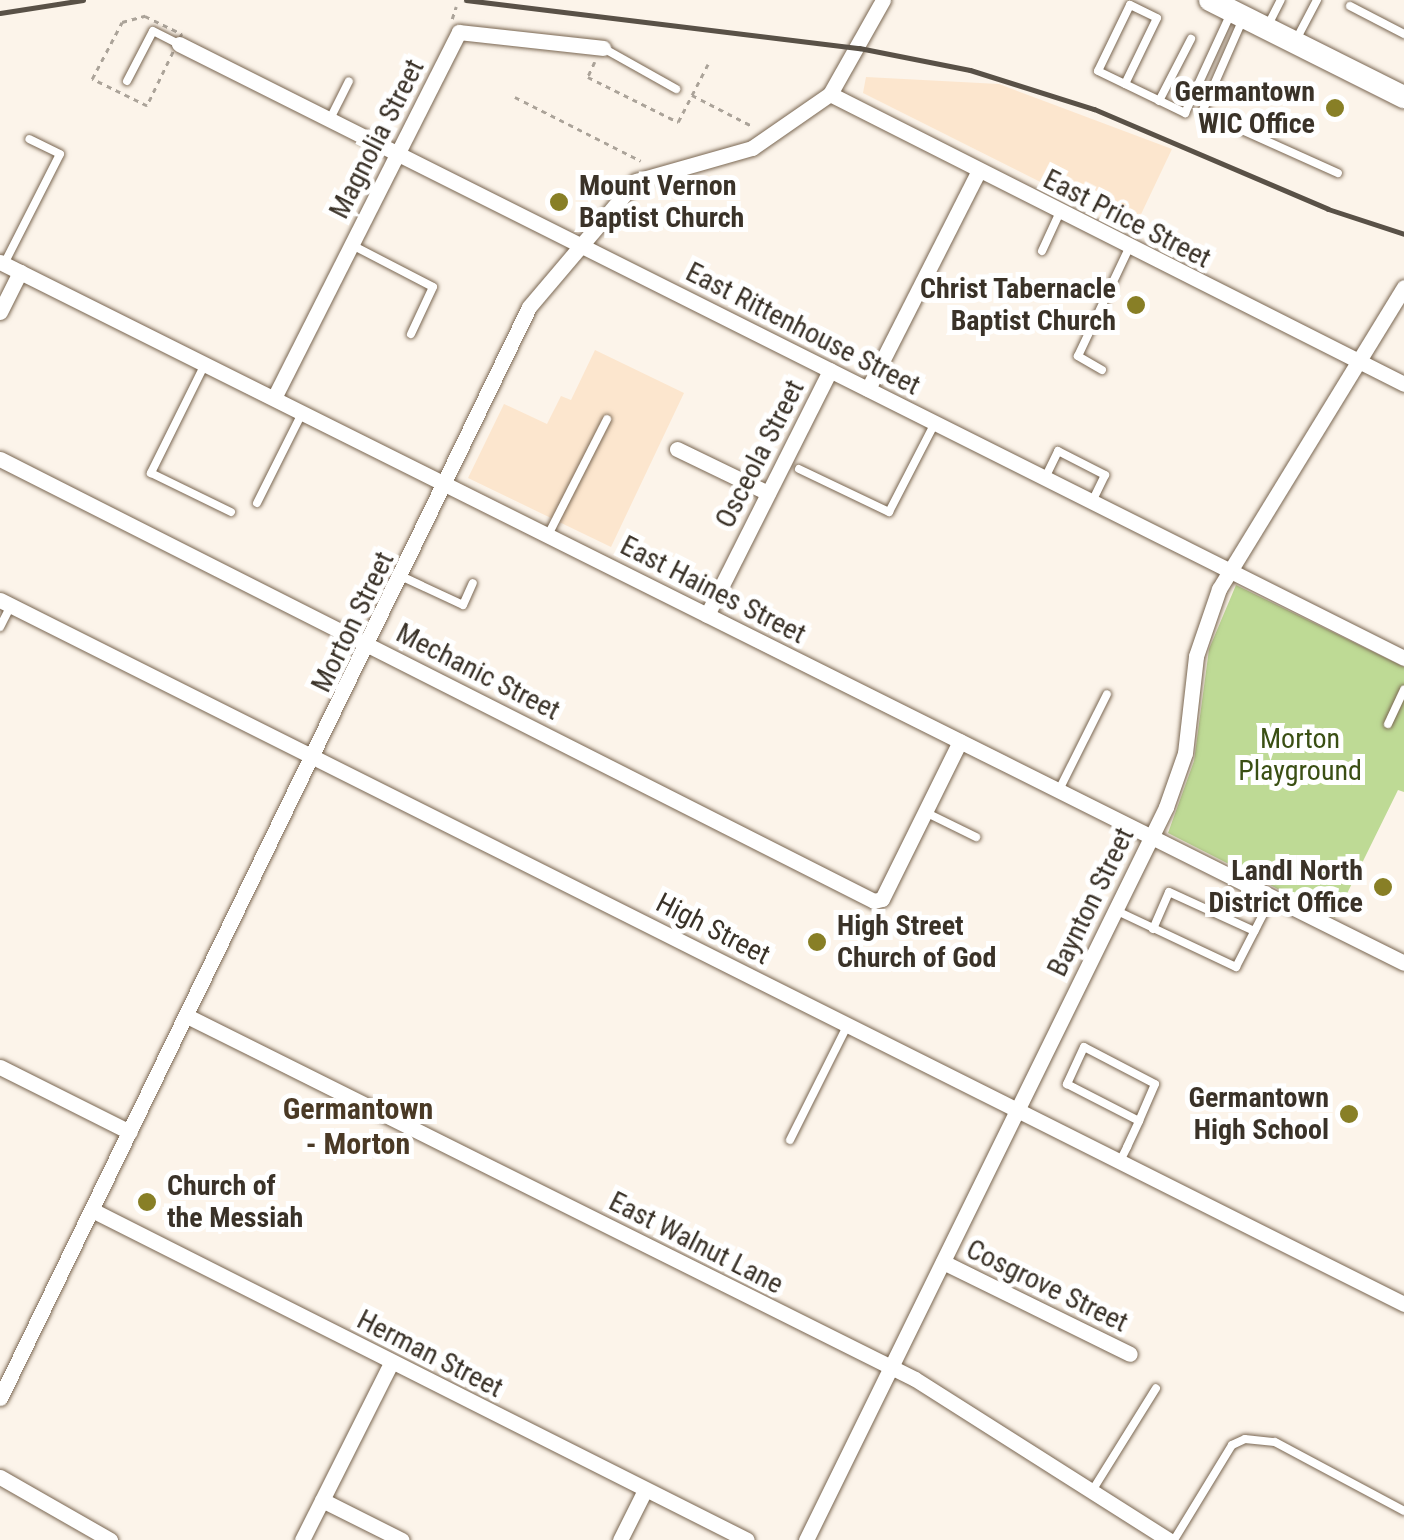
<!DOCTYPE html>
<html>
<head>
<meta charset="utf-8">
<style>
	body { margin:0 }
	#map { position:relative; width:1404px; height:1540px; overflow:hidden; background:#fcf4ea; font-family:"Roboto Condensed",sans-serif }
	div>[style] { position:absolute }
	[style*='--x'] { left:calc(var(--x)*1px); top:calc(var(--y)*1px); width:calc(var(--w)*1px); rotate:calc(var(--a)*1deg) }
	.built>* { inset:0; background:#fce6ce }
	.green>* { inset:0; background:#beda95 }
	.path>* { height:2.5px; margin-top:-1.25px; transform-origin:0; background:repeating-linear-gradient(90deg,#aba399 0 5px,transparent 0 10px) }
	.roads { filter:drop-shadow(0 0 2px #796651) drop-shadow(0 0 2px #796651) }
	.lane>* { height:8px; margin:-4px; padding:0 4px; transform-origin:4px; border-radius:4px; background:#fff }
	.street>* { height:15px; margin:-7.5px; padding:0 7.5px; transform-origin:7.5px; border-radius:7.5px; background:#fff }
	.secondary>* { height:22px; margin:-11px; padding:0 11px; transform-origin:11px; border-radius:11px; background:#fff }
	.rail>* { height:5px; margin:-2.5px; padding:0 2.5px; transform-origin:2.5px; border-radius:2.5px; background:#595147 }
	.dots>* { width:28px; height:28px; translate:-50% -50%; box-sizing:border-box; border:5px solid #fff; border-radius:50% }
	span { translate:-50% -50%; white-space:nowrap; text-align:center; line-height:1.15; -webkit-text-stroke:10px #fff; paint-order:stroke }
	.poi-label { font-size:28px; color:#3a3228; font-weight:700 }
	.right { translate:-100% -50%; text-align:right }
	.left { translate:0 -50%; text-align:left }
	.street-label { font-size:28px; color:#3a3228 }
	.park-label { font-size:28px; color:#3a4f13 }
	.neighbourhood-label { font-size:30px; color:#4a3925; font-weight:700 }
</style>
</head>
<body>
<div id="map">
	<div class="built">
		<i style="clip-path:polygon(866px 77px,999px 84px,1172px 149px,1134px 229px,863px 93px)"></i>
		<i style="clip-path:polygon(595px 350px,684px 393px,611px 547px,468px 478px,504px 404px,547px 424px,561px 396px,571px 400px)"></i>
	</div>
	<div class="green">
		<i style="clip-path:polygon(1236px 585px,1404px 667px,1404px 792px,1398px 790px,1335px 918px,1168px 833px,1194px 761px,1209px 649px)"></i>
	</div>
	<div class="path">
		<i style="--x:145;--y:16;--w:41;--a:25.9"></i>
		<i style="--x:182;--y:34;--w:80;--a:115.9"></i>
		<i style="--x:147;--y:106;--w:61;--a:-153.9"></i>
		<i style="--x:92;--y:79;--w:64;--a:-62.2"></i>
		<i style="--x:122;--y:22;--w:24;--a:-15"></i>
		<i style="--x:452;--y:19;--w:13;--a:-72"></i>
		<i style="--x:595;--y:62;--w:17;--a:115"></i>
		<i style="--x:588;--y:77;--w:101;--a:26.6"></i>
		<i style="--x:678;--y:122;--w:65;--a:-62.7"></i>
		<i style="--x:692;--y:95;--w:68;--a:27.3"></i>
		<i style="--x:515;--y:97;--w:141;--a:26.9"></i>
	</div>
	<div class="roads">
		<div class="lane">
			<i style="--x:1350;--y:6;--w:61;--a:27.4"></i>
			<i style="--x:1242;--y:21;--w:99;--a:113.7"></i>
			<i style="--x:1202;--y:112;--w:149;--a:24.2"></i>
			<i style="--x:1267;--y:27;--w:30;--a:-63"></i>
			<i style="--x:1297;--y:38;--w:43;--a:-62.2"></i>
			<i style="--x:603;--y:48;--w:84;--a:29.3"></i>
			<i style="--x:127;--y:81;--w:56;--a:-62.5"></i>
			<i style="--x:153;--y:31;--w:29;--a:27"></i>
			<i style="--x:1125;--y:84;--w:73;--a:-64.1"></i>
			<i style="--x:1157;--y:18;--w:30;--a:-154"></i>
			<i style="--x:1130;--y:5;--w:73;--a:115.9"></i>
			<i style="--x:1098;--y:71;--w:97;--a:25.8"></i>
			<i style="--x:1185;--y:113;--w:108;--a:-65.3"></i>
			<i style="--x:1159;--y:101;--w:70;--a:-62.7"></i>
			<i style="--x:330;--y:119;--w:42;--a:-63.4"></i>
			<i style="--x:352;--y:245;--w:91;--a:27.4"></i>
			<i style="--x:433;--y:287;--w:52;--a:115.1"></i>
			<i style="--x:1042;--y:251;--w:41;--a:-65.3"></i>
			<i style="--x:4;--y:264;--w:123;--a:-63"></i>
			<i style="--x:60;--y:154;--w:34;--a:-154"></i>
			<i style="--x:205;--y:364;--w:122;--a:116.4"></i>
			<i style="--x:151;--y:473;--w:89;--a:26"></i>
			<i style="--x:1102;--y:370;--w:28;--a:-150"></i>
			<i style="--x:1078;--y:356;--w:119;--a:-64.7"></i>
			<i style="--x:799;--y:469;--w:100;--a:25.5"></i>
			<i style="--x:889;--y:512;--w:100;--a:-62.7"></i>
			<i style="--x:1045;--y:478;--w:30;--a:-64"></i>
			<i style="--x:1058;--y:451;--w:53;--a:27.1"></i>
			<i style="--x:1105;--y:475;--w:28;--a:116"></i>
			<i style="--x:257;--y:503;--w:101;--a:-63.4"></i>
			<i style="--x:548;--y:535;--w:130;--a:-63"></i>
			<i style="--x:403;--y:577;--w:66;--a:25"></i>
			<i style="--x:463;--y:605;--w:24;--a:-66"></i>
			<i style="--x:0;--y:627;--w:25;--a:-63"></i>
			<i style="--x:1388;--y:724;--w:38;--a:-65"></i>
			<i style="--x:1059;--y:790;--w:107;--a:-63.4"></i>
			<i style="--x:925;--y:812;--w:57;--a:26.1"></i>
			<i style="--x:1115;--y:910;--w:134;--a:25.2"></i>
			<i style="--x:1236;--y:967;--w:76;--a:-62.8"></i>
			<i style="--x:1153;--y:929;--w:40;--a:-66.6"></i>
			<i style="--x:1169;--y:892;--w:94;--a:24.6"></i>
			<i style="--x:790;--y:1140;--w:130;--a:-63.4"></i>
			<i style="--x:1120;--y:1161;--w:16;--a:-63"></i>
			<i style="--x:1127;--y:1147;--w:29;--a:-65"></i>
			<i style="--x:1139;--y:1121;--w:40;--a:-66.6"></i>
			<i style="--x:1155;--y:1084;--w:80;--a:-152.5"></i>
			<i style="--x:1084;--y:1047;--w:41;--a:114.7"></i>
			<i style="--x:1067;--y:1084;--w:81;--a:27.2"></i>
			<i style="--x:1092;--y:1491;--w:121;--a:-58.1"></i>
			<i style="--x:1174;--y:1540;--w:111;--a:-58.6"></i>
			<i style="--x:1232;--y:1445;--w:14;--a:-25"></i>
			<i style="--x:1245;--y:1439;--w:30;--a:6"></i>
			<i style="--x:1275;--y:1442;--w:146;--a:28.1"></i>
		</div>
		<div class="street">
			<i style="--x:179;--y:44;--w:1370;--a:26.62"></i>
			<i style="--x:830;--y:94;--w:643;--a:26.8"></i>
			<i style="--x:0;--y:262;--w:1569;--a:26.53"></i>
			<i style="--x:0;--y:312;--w:45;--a:-63.4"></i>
			<i style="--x:868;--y:389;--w:243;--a:-63.1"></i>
			<i style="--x:274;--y:398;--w:410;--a:-63.2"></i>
			<i style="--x:459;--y:32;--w:145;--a:6.3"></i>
			<i style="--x:677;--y:449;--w:101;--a:25.8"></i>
			<i style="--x:0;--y:459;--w:979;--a:26.83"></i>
			<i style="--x:874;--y:901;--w:8;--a:-14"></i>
			<i style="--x:882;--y:899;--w:176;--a:-63.7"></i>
			<i style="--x:0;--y:600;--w:1571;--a:26.63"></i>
			<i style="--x:707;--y:615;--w:274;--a:-63.3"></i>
			<i style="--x:187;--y:1016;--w:813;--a:26.5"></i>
			<i style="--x:915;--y:1379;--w:301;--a:32.4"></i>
			<i style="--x:0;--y:1067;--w:145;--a:26.6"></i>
			<i style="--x:92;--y:1210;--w:733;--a:26.74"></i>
			<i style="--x:943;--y:1262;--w:208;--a:26.2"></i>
			<i style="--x:0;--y:1398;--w:1212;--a:-64.13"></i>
			<i style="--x:529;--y:307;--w:165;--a:-49.7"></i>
			<i style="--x:636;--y:181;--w:121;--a:-15.9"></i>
			<i style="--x:752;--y:148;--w:95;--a:-34.7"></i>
			<i style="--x:830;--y:94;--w:108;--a:-60.6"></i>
			<i style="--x:0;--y:1477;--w:127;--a:29.8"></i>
			<i style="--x:322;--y:1500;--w:89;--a:26.6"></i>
			<i style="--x:302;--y:1540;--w:198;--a:-63.3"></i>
			<i style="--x:620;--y:1540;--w:56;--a:-63.4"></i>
			<i style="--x:806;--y:1540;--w:817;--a:-63.84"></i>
			<i style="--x:1166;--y:807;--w:57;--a:-70.6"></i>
			<i style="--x:1185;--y:753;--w:98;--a:-83.5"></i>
			<i style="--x:1196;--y:656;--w:71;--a:-71.1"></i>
			<i style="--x:1219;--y:589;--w:354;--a:-58.5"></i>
		</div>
		<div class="secondary">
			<i style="--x:1210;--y:0;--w:217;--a:26.6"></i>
		</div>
	</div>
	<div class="rail">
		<i style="--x:466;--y:0;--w:396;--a:7"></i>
		<i style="--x:859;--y:48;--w:113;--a:11.2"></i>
		<i style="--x:970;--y:70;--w:130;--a:17.5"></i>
		<i style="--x:1094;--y:109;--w:254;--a:23.1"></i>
		<i style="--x:1328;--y:209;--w:80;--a:18.2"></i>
		<i style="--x:0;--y:13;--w:84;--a:-8.9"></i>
	</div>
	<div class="dots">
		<i style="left:1335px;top:108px;background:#887f26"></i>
		<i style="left:559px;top:202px;background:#887f26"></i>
		<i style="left:1136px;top:305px;background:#887f26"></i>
		<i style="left:1383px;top:887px;background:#887f26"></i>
		<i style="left:817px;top:942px;background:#887f26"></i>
		<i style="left:1349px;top:1114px;background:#887f26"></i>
		<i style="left:147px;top:1202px;background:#887f26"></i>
	</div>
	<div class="poi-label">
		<span class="right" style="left:1315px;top:108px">Germantown<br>WIC Office</span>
		<span class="left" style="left:579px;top:202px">Mount Vernon<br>Baptist Church</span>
		<span class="right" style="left:1116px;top:305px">Christ Tabernacle<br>Baptist Church</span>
		<span class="right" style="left:1363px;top:887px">LandI North<br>District Office</span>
		<span class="left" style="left:837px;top:942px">High Street<br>Church of God</span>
		<span class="right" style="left:1329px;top:1114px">Germantown<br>High School</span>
		<span class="left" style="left:167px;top:1202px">Church of<br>the Messiah</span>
	</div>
	<div class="street-label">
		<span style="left:377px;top:139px;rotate:-63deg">Magnolia Street</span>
		<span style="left:1127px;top:219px;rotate:27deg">East Price Street</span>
		<span style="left:803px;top:329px;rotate:27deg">East Rittenhouse Street</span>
		<span style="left:760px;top:454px;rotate:-63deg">Osceola Street</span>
		<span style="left:713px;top:590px;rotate:27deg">East Haines Street</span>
		<span style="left:353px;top:622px;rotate:-64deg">Morton Street</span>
		<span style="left:478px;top:672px;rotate:27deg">Mechanic Street</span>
		<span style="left:1091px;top:902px;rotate:-64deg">Baynton Street</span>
		<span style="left:713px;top:929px;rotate:27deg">High Street</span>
		<span style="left:696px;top:1243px;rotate:27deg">East Walnut Lane</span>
		<span style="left:1047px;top:1286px;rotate:26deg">Cosgrove Street</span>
		<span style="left:430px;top:1354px;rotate:27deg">Herman Street</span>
	</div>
	<div class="park-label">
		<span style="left:1300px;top:755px">Morton<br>Playground</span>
	</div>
	<div class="neighbourhood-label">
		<span style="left:358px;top:1126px">Germantown<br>- Morton</span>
	</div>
</div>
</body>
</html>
